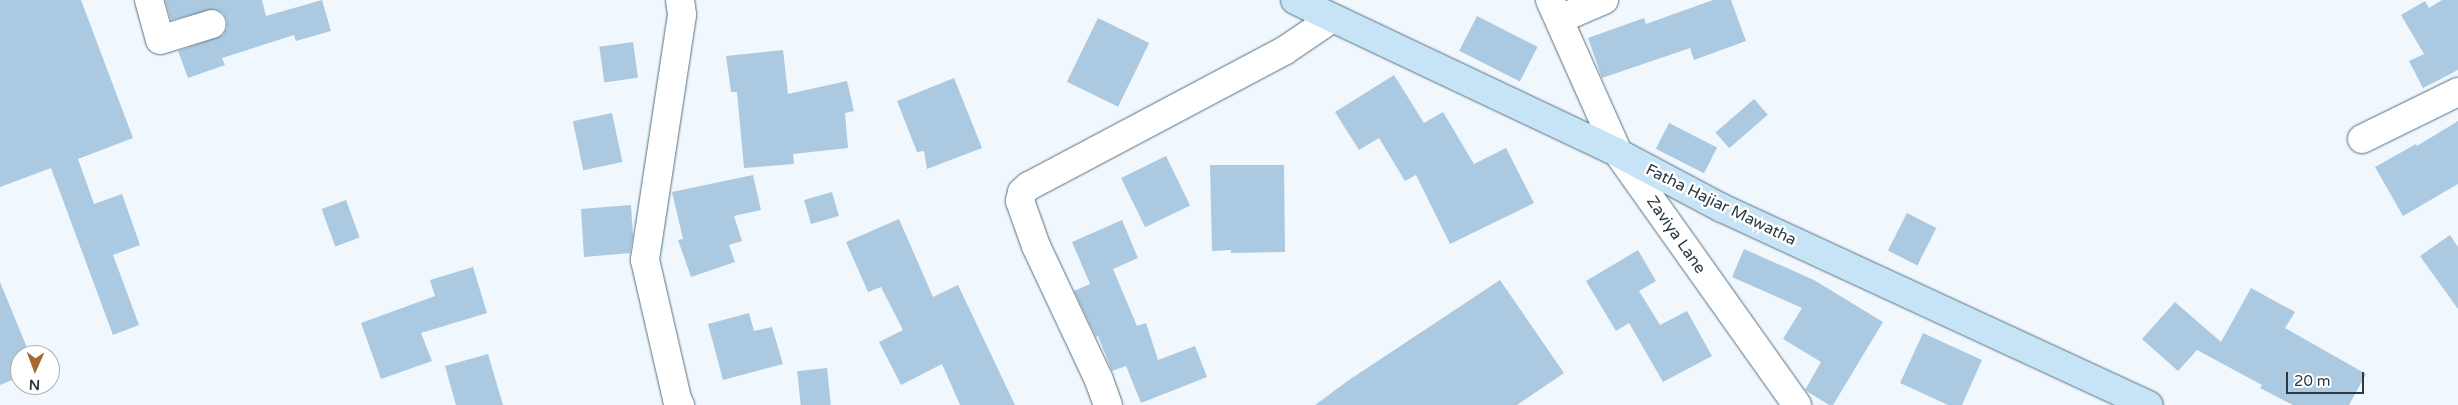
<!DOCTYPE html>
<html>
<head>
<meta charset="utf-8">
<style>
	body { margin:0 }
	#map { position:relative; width:2458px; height:405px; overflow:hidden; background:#f1f8fd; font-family:"Varela Round",sans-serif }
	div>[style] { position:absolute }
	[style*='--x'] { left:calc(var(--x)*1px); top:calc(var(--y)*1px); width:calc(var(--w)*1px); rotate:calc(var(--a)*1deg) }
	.building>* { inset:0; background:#abc9e0; transform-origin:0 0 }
	.roads { filter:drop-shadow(0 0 1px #547085) drop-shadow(0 0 1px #547085) }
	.street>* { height:28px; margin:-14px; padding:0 14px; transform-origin:14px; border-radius:14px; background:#fff }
	.secondary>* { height:28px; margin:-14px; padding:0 14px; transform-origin:14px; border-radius:14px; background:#c7e4f6 }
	span { translate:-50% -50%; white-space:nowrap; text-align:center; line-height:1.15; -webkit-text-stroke:5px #fff; paint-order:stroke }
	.street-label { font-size:16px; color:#2c3942 }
	.north { position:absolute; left:10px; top:345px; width:50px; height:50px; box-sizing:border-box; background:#fff; border:1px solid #abb0b3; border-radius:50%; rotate:182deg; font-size:14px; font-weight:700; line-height:20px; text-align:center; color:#2c3942 }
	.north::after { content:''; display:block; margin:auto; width:18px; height:22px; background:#a6682e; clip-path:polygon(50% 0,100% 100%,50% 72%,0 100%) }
	.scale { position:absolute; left:2286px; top:372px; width:78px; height:22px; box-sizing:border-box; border:2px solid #2c3942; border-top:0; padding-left:6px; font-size:15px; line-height:18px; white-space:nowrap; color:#2c3942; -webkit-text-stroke:4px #fff; paint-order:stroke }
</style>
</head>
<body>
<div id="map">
	<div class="building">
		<i style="clip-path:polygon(0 0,81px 0,133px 138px,78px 159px,94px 204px,122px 194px,140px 245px,113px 255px,139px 325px,113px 335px,51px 168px,0 187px)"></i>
		<i style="clip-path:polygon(165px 0,262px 0,266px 16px,322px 0,331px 31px,296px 41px,294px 35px,222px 58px,225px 65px,188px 78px,178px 51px,223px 35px,227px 28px,227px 20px,223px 13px,215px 9px,171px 20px)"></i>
		<i style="clip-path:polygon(1713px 0,1731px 0,1746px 41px,1694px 60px,1690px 48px,1602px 78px,1588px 38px,1644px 18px,1646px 24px)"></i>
		<i style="clip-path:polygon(2442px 0,2458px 0,2458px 70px,2423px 88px,2409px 61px,2424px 54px,2401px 15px,2425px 1px,2429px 8px)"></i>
		<i style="left:1477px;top:16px;width:68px;height:39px;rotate:27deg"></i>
		<i style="left:1098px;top:18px;width:57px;height:71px;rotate:26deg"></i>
		<i style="left:633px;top:42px;width:36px;height:34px;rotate:82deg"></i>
		<i style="clip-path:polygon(783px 50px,788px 94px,847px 81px,854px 111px,845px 113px,848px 148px,793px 154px,794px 164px,744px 168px,737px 92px,731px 92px,726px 56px)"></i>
		<i style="clip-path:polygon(1394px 75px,1424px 123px,1443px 112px,1474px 164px,1506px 148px,1534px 203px,1450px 244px,1416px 175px,1405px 181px,1379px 138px,1359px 150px,1335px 112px)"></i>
		<i style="clip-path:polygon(954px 78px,982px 148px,927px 169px,924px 151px,917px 152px,897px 101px)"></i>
		<i style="left:1754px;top:99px;width:21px;height:51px;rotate:49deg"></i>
		<i style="left:612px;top:113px;width:50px;height:40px;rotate:78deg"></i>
		<i style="clip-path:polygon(2458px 121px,2458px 184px,2403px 216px,2375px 167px,2416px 144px,2417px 146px)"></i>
		<i style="left:1669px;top:123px;width:54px;height:29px;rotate:27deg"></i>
		<i style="left:1166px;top:156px;width:55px;height:50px;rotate:64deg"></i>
		<i style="clip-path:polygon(1210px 165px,1284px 165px,1285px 252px,1231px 253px,1231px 250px,1212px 251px)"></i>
		<i style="clip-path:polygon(753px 175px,761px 210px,734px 216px,742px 241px,729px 245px,735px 262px,691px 277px,678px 240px,683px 239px,672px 192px)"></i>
		<i style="left:832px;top:192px;width:25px;height:29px;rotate:74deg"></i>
		<i style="left:346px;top:200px;width:40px;height:26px;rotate:70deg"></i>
		<i style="clip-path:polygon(631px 205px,633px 236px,630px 253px,584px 257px,581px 209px)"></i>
		<i style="left:1907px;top:213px;width:33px;height:42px;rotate:27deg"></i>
		<i style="clip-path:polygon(899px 219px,933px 297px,958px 285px,1015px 405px,960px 405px,942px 364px,901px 385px,879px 342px,903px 330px,881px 287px,868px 292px,846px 242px)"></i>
		<i style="clip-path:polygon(1122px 220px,1138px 258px,1113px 269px,1137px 326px,1146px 323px,1158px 360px,1195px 346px,1207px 377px,1141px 403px,1126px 366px,1112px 371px,1098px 336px,1096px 337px,1074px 291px,1090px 284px,1072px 242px)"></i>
		<i style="clip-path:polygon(2450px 235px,2458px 247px,2458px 309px,2420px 256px)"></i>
		<i style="clip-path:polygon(1744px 249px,1814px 280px,1883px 322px,1833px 405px,1829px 405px,1805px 390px,1821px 362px,1783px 339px,1802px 308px,1732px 277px)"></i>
		<i style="clip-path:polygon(1638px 250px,1656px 281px,1639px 291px,1660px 325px,1687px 311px,1712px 356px,1663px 382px,1629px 323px,1616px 331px,1586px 281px)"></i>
		<i style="clip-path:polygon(473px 267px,487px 313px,421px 333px,432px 361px,381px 379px,361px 323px,435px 296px,430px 280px)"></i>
		<i style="clip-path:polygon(1500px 280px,1564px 373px,1517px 405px,1315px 405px,1349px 380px)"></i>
		<i style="clip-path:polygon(0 282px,30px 355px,20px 355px,20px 377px,0 385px)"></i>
		<i style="clip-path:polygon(2251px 288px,2295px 312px,2285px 328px,2366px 374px,2349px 405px,2293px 405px,2260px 388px,2262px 385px,2197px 350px,2178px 371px,2142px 339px,2175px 302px,2221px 342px)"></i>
		<i style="clip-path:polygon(749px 313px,754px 331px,772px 327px,783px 364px,723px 380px,708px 324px)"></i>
		<i style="clip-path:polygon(1923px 333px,1982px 360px,1962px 405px,1948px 405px,1900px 383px)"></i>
		<i style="clip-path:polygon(488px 354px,503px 405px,456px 405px,445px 366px)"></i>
		<i style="left:827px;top:368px;width:37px;height:30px;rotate:84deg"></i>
	</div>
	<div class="roads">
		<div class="street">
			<i style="--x:149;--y:0;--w:41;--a:74.6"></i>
			<i style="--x:160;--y:40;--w:54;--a:-17.1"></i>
			<i style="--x:680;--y:0;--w:15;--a:82"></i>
			<i style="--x:682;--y:15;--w:248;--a:98.6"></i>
			<i style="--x:645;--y:260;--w:143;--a:77"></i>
			<i style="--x:677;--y:399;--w:7;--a:63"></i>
			<i style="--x:1550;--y:0;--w:167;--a:66"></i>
			<i style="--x:1618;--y:153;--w:309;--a:54.6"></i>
			<i style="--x:1560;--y:19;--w:48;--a:-23.4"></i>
			<i style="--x:2362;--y:139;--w:107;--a:-26.1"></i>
			<i style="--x:1108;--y:405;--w:27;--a:-110"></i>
			<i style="--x:1099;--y:380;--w:148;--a:-115.2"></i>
			<i style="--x:1036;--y:246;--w:48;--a:-109.6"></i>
			<i style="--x:1020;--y:201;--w:9;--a:-77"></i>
			<i style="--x:1022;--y:192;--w:9;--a:-41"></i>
			<i style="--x:1029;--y:186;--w:289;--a:-27.9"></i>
			<i style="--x:1284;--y:51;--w:57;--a:-34.2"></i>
		</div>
		<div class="secondary">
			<i style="--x:1295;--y:0;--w:357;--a:25.3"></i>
			<i style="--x:1618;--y:153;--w:118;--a:27.9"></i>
			<i style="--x:1722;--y:208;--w:470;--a:24.8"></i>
		</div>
	</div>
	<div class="street-label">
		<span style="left:1721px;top:205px;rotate:26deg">Fatha Hajiar Mawatha</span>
		<span style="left:1676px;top:235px;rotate:55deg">Zaviya Lane</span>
	</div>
	<div class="north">N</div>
	<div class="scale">20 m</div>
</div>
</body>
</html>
